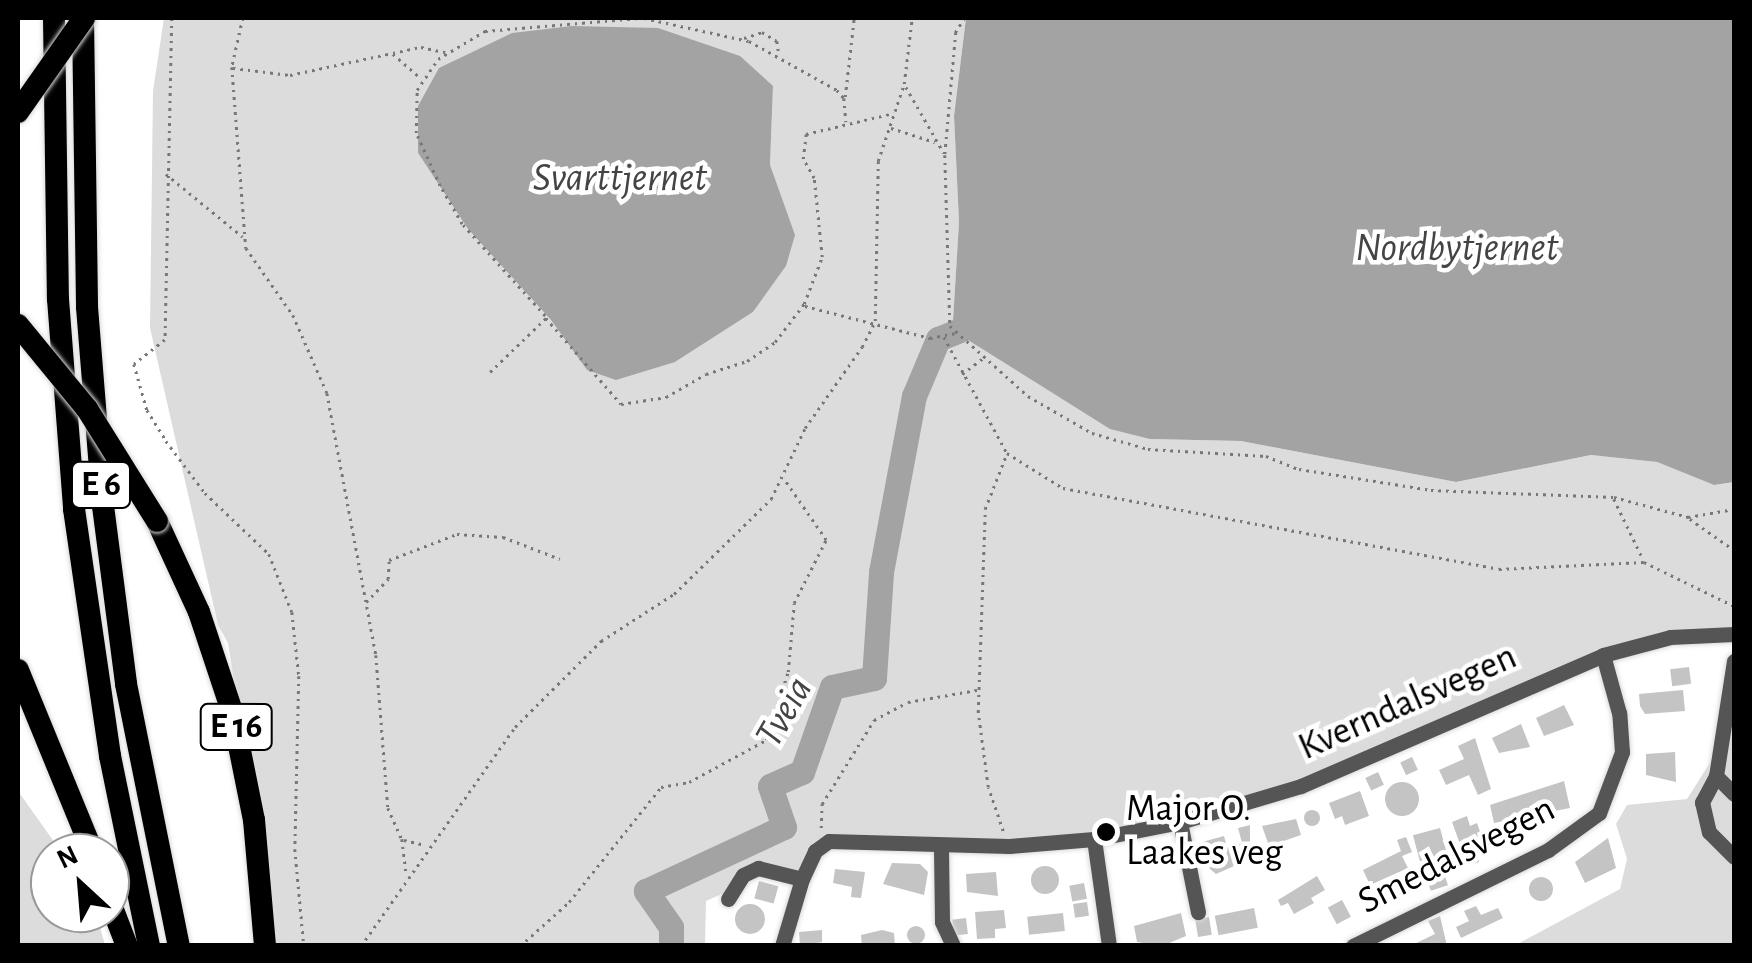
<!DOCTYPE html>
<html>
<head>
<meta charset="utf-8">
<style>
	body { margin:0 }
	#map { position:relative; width:1752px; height:963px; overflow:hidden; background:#fff; font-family:"Alegreya Sans",sans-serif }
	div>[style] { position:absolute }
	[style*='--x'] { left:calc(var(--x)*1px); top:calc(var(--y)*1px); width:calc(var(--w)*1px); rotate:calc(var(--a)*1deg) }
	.green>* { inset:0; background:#dcdcdc }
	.water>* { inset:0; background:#a3a3a3 }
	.river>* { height:25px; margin:-12.5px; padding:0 12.5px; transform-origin:12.5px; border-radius:12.5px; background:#a3a3a3 }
	.building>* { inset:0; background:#c4c4c4; transform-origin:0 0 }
	.round { border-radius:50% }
	.path>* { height:2.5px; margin-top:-1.25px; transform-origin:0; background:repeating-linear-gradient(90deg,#777 0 2.5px,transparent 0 7.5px) }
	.roads { filter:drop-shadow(0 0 2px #dbdbdb) drop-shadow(0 0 2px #dbdbdb) }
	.minor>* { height:15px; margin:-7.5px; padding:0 7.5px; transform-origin:7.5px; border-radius:7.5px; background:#555 }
	.highway>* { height:22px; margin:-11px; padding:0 11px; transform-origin:11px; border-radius:11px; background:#000 }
	.bridges { filter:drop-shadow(0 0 2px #dbdbdb) drop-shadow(0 0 2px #dbdbdb) }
	.highway-bridge>* { height:22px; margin:-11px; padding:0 11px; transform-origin:11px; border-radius:11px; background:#000 }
	.dots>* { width:28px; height:28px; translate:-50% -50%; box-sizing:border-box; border:5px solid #fff; border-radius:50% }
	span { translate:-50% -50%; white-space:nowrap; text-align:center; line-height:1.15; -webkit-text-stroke:9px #fff; paint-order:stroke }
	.shield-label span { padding:2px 8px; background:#fff; border:2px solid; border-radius:8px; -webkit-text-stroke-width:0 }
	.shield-label { font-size:35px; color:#000; font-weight:700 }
	.street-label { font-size:38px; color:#000 }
	.poi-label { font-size:38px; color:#000 }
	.left { translate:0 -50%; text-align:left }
	.water-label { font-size:40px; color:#444; font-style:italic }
	.frame { position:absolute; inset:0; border:20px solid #000; pointer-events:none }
	.north { position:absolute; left:30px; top:833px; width:100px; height:100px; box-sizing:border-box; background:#fff; border:2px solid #999; border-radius:50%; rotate:334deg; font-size:28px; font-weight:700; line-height:40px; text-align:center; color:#000 }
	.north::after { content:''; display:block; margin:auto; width:35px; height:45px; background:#000; clip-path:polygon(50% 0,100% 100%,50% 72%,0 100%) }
</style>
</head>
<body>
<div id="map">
	<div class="green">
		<i style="clip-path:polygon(evenodd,164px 18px,966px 18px,954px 116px,959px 222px,953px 321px,960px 335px,1150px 439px,1241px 441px,1456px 482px,1591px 455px,1657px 462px,1714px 485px,1734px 482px,1734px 638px,1651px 646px,1604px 659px,1482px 716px,1188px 828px,831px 849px,798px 875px,758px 878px,706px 901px,705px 945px,276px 945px,228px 643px,218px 625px,150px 328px,153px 91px,164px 18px,773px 86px,770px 165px,786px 266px,753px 312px,675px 362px,587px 370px,551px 320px,468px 229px,418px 153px,773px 86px)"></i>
		<i style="clip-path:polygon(1726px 710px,1734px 717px,1734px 945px,1514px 946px,1620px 889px,1627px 859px,1616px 824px,1627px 805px,1687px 799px,1715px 755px)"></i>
		<i style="clip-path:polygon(18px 791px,62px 853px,50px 853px,50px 913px,96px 913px,105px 945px,18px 945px)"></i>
	</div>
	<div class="water">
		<i style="clip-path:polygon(966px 18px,1734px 18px,1734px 482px,1714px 485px,1657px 462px,1591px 455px,1456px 482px,1241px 441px,1150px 439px,1110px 429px,960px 335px,953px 321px,959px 222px,954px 116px)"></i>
		<i style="clip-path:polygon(572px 26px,658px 28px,740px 56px,773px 86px,770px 165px,795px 235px,786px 266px,753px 312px,675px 362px,616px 380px,587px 370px,551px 320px,468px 229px,418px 153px,418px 106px,439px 68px,512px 33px)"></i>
	</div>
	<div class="river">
		<i style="--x:671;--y:946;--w:19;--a:-90"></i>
		<i style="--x:671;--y:927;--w:44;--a:-124.8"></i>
		<i style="--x:646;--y:891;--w:152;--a:-24.9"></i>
		<i style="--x:784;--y:827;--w:43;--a:-108.9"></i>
		<i style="--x:770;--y:786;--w:35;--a:-24"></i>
		<i style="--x:802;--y:772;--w:90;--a:-70.6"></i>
		<i style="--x:832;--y:687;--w:43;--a:-12.1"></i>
		<i style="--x:874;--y:678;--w:106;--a:-86.2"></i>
		<i style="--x:881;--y:572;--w:179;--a:-79.4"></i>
		<i style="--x:914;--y:396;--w:62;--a:-67.2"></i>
		<i style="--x:938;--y:339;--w:22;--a:-22"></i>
	</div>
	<div class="building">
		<i style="left:1689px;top:667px;width:17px;height:19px;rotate:83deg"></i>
		<i style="clip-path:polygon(1683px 690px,1685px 711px,1645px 714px,1640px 706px,1639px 694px)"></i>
		<i style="clip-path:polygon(1564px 705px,1574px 725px,1544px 736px,1536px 718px)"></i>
		<i style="clip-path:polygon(1521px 724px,1530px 747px,1499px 753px,1492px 738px)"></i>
		<i style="clip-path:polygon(1475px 738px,1491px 789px,1478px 795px,1469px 775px,1446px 785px,1439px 770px,1464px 759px,1458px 746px)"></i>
		<i style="clip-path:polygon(1675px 752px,1676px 782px,1646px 775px,1646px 754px)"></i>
		<i style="left:1412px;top:757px;width:14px;height:13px;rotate:65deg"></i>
		<i style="left:1378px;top:772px;width:14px;height:14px;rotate:65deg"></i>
		<i style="clip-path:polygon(1564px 781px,1570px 808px,1494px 823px,1490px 805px)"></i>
		<i class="round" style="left:1385px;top:782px;width:34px;height:34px"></i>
		<i style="clip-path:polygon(1360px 791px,1369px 816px,1345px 825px,1342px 816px,1335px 819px,1329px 803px)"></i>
		<i class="round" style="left:1304px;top:810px;width:16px;height:16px"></i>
		<i style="clip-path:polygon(1467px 816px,1470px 826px,1477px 823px,1485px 846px,1476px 849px,1479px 862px,1468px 866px,1452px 822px)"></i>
		<i style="clip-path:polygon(1296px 819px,1301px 835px,1269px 846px,1262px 826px)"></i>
		<i style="clip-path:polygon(1250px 825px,1250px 859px,1216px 874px,1210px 869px,1202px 842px,1224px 836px,1227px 847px,1242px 843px,1238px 828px)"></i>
		<i style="left:1440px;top:828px;width:27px;height:28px;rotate:75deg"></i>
		<i style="clip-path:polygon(1406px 837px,1412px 852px,1402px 856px,1408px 868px,1370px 885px,1363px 870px,1401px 851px,1397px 840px)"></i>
		<i style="clip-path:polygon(1608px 838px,1616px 868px,1585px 883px,1575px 862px)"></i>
		<i style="clip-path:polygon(892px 863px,920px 864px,928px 872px,924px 895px,883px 884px)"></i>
		<i class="round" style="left:1031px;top:866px;width:28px;height:28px"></i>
		<i style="clip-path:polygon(835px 869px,865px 872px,861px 898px,851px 897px,852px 887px,833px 883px)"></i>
		<i style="left:1443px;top:870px;width:16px;height:18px;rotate:72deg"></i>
		<i style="clip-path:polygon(996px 872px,998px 896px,967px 892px,966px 874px)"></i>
		<i style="clip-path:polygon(1317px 876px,1325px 890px,1311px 898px,1314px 903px,1294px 914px,1288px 903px,1281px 906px,1278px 900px)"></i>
		<i class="round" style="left:1529px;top:877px;width:24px;height:24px"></i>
		<i style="left:759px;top:881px;width:20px;height:18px;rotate:15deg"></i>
		<i style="left:1084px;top:883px;width:16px;height:15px;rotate:79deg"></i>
		<i style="left:1342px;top:900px;width:19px;height:16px;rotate:62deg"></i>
		<i style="left:1087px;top:902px;width:14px;height:14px;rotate:82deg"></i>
		<i class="round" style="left:735px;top:904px;width:30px;height:30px"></i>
		<i style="clip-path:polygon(1476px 906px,1481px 915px,1498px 908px,1503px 918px,1461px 938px,1456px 927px,1469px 921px,1464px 911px)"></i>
		<i style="left:1254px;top:908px;width:20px;height:40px;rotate:79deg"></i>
		<i style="clip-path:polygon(1004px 910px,1006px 928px,995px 929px,995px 938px,977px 939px,975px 912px)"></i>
		<i style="left:1063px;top:913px;width:18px;height:36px;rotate:84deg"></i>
		<i style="clip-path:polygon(1181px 913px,1186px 936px,1162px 946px,1137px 942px,1134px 926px)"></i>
		<i style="clip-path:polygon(1440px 916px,1447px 946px,1410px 946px,1435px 934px,1428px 921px)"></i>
		<i style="left:1209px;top:917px;width:18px;height:14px;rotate:81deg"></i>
		<i style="left:966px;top:918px;width:16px;height:14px;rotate:83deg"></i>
		<i class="round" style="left:907px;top:926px;width:18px;height:18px"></i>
		<i style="clip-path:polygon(822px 930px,822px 942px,800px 946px,799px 932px)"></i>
		<i style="clip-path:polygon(882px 930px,894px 933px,895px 946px,862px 946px,861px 935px)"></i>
	</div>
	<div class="path">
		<i style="--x:172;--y:18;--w:322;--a:91.2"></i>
		<i style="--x:165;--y:340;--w:39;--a:142"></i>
		<i style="--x:134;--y:364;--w:48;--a:74.2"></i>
		<i style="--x:147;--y:410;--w:36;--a:58"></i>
		<i style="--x:166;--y:441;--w:65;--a:53.1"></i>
		<i style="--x:205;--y:493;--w:88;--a:43.6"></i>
		<i style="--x:269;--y:554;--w:62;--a:68.4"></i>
		<i style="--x:292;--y:612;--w:64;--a:83.8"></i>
		<i style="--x:299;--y:676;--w:173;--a:91.3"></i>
		<i style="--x:295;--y:849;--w:97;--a:84.7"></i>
		<i style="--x:243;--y:18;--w:50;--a:102.7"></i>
		<i style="--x:232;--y:67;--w:182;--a:85.6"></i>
		<i style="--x:246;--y:248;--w:82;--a:55"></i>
		<i style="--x:293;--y:315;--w:85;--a:66.4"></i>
		<i style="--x:327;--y:393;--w:267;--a:79.4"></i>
		<i style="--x:376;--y:655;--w:153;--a:85.5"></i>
		<i style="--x:388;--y:808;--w:34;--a:66"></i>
		<i style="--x:402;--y:839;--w:32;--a:83"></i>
		<i style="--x:644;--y:18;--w:107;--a:12.4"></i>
		<i style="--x:749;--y:41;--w:101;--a:29.1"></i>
		<i style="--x:837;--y:90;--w:11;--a:49"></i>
		<i style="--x:844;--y:98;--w:24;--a:85"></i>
		<i style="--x:965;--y:18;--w:17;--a:123"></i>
		<i style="--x:956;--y:32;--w:123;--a:95.1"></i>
		<i style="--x:945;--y:155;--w:171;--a:88.3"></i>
		<i style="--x:950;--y:326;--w:105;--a:41.9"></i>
		<i style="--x:1028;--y:396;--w:74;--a:30"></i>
		<i style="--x:1092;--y:433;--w:58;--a:15.9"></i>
		<i style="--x:1148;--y:449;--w:118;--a:3.4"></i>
		<i style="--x:1266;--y:456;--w:35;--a:22"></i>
		<i style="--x:1299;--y:469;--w:134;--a:9"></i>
		<i style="--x:1431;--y:490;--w:183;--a:2.2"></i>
		<i style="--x:1614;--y:497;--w:77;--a:15.1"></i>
		<i style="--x:1688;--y:517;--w:47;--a:-9.9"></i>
		<i style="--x:744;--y:38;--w:19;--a:-18"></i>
		<i style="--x:762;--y:32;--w:17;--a:31"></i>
		<i style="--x:777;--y:41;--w:14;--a:82"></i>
		<i style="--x:393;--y:54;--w:37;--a:41"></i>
		<i style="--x:233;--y:68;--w:57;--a:7"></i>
		<i style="--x:290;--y:75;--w:134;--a:-12.1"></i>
		<i style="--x:421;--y:47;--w:25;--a:12"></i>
		<i style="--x:906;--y:87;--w:76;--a:60.1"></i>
		<i style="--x:845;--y:97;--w:80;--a:-83.5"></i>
		<i style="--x:891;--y:128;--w:46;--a:17.7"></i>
		<i style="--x:166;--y:174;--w:99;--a:39.3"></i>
		<i style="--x:805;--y:306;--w:129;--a:14.4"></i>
		<i style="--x:930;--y:338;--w:25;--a:-11"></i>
		<i style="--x:545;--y:316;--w:124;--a:-132.1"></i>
		<i style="--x:462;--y:224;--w:44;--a:-120.1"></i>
		<i style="--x:440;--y:186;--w:58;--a:-114.4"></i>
		<i style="--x:416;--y:133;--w:43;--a:-88.7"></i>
		<i style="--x:417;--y:90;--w:37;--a:-56"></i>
		<i style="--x:438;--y:59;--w:55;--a:-30.8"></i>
		<i style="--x:485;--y:31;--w:155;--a:-4.8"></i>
		<i style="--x:944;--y:337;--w:132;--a:61.5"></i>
		<i style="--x:1007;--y:453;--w:66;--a:32"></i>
		<i style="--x:1063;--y:488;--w:443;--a:10.5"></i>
		<i style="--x:1499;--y:569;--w:145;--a:-2.8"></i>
		<i style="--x:1644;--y:562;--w:100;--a:26.1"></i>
		<i style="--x:490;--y:372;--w:78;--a:-44"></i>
		<i style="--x:546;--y:318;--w:114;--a:48.9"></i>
		<i style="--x:621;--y:404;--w:46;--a:-8.8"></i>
		<i style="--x:666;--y:397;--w:46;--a:-29.9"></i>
		<i style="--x:706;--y:374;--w:43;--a:-17.6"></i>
		<i style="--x:747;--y:361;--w:34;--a:-34"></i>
		<i style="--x:775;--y:342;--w:48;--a:-52.7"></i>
		<i style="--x:804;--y:304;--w:50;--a:-69"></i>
		<i style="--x:822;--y:257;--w:79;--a:-95.8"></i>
		<i style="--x:814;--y:178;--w:22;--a:-120"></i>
		<i style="--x:803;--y:159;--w:25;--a:-83"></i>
		<i style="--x:806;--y:134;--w:90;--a:-13.4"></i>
		<i style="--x:962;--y:374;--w:26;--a:-37"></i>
		<i style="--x:1614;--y:499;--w:67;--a:64.2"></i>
		<i style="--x:1690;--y:519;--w:54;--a:35.2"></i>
		<i style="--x:366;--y:602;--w:32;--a:-46"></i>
		<i style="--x:388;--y:579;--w:19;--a:-87"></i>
		<i style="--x:389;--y:560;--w:73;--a:-20.9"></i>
		<i style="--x:457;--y:534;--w:46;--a:3.7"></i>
		<i style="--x:503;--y:537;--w:61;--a:21.1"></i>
		<i style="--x:821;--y:828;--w:24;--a:-88"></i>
		<i style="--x:822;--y:804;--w:99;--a:-58.2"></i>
		<i style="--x:874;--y:720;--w:38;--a:-28"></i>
		<i style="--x:908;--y:702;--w:70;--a:-9.9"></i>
		<i style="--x:1003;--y:831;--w:46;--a:-108.8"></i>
		<i style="--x:988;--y:787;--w:76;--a:-97.6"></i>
		<i style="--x:978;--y:712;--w:203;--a:-88"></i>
		<i style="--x:985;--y:509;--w:60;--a:-68.6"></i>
		<i style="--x:404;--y:840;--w:22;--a:13"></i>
		<i style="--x:361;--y:946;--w:268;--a:-54.9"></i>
		<i style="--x:515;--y:727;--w:122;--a:-45"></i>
		<i style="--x:601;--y:641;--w:87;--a:-32.8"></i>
		<i style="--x:674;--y:594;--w:136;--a:-44.4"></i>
		<i style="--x:771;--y:499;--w:79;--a:-64.4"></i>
		<i style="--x:805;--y:428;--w:99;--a:-54.9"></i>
		<i style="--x:862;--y:347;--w:29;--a:-63"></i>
		<i style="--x:875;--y:321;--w:160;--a:-88.9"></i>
		<i style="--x:878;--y:161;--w:81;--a:-71.3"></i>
		<i style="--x:904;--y:84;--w:66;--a:-83.1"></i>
		<i style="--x:520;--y:946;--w:66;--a:-41.9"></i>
		<i style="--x:569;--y:902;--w:147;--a:-51.3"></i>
		<i style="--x:661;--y:787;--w:28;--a:-10"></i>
		<i style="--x:689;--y:782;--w:88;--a:-28.6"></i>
		<i style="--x:766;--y:740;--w:71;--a:-72.1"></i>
		<i style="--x:788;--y:672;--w:69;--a:-85"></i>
		<i style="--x:794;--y:603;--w:71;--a:-63.1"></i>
		<i style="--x:826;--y:540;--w:75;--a:-124.7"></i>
	</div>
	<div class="roads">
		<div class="minor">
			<i style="--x:1734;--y:661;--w:116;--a:98.9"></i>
			<i style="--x:1716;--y:776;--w:30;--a:118"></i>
			<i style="--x:1702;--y:802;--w:31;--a:77"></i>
			<i style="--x:1709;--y:832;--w:35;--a:45"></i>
			<i style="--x:1716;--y:776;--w:25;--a:45"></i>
			<i style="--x:1180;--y:822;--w:92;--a:78.7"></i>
			<i style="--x:1094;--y:839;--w:108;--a:82"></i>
			<i style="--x:941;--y:849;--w:73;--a:89.2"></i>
			<i style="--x:942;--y:922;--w:26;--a:65"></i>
			<i style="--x:728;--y:899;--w:28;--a:-58"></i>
			<i style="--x:743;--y:875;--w:17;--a:-25"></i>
			<i style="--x:758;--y:868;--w:45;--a:14"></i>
			<i style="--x:782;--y:946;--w:70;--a:-73.4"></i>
			<i style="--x:802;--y:879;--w:31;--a:-65"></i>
			<i style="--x:815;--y:851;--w:17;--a:-36"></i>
			<i style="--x:829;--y:841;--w:180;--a:1.6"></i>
			<i style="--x:1009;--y:846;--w:85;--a:-4.7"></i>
			<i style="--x:1094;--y:839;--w:88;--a:-11.2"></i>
			<i style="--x:1180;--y:822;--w:126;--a:-16.6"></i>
			<i style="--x:1301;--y:786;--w:329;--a:-23.4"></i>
			<i style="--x:1603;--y:655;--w:69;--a:-15"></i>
			<i style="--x:1670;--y:637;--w:64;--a:-2.7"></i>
			<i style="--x:1353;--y:946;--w:217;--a:-26.2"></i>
			<i style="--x:1548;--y:850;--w:63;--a:-36"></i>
			<i style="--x:1599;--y:813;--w:65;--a:-69.3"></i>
			<i style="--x:1622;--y:752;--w:39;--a:-94"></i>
			<i style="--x:1619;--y:713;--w:60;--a:-105.4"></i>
		</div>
		<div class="highway">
			<i style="--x:54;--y:18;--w:281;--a:89.2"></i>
			<i style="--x:58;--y:299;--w:211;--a:85.6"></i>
			<i style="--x:74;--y:509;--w:250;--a:81.7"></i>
			<i style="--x:110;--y:756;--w:194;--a:78.4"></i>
			<i style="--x:83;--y:18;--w:289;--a:89.2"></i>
			<i style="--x:87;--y:307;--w:200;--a:85.4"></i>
			<i style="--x:103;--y:506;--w:179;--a:82.6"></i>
			<i style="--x:126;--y:684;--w:267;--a:78.6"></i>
			<i style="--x:157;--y:521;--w:100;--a:65.2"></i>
			<i style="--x:199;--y:612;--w:104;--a:71.6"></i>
			<i style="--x:232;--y:711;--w:111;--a:78.6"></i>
			<i style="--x:254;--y:820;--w:126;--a:85"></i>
			<i style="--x:18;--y:670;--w:198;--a:67.7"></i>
			<i style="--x:110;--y:902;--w:47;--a:68.9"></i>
		</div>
	</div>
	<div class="bridges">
		<div class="highway-bridge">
			<i style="--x:18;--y:112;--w:115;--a:-54.9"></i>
			<i style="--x:18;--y:325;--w:109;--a:50.6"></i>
			<i style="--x:87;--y:409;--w:132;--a:58"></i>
		</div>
	</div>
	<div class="dots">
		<i style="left:1106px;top:832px;background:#000"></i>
	</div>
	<div class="shield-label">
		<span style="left:101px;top:485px">E 6</span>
		<span style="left:236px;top:727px">E 16</span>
	</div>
	<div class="street-label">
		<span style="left:1408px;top:703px;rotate:-24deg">Kverndalsvegen</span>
		<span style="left:1457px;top:856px;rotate:-27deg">Smedalsvegen</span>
	</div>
	<div class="poi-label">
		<span class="left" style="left:1126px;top:832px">Major O.<br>Laakes veg</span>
	</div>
	<div class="water-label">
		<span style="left:620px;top:178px">Svarttjernet</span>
		<span style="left:1457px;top:248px">Nordbytjernet</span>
		<span style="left:784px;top:712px;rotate:-60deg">Tveia</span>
	</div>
	<div class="frame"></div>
	<div class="north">N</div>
</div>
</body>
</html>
